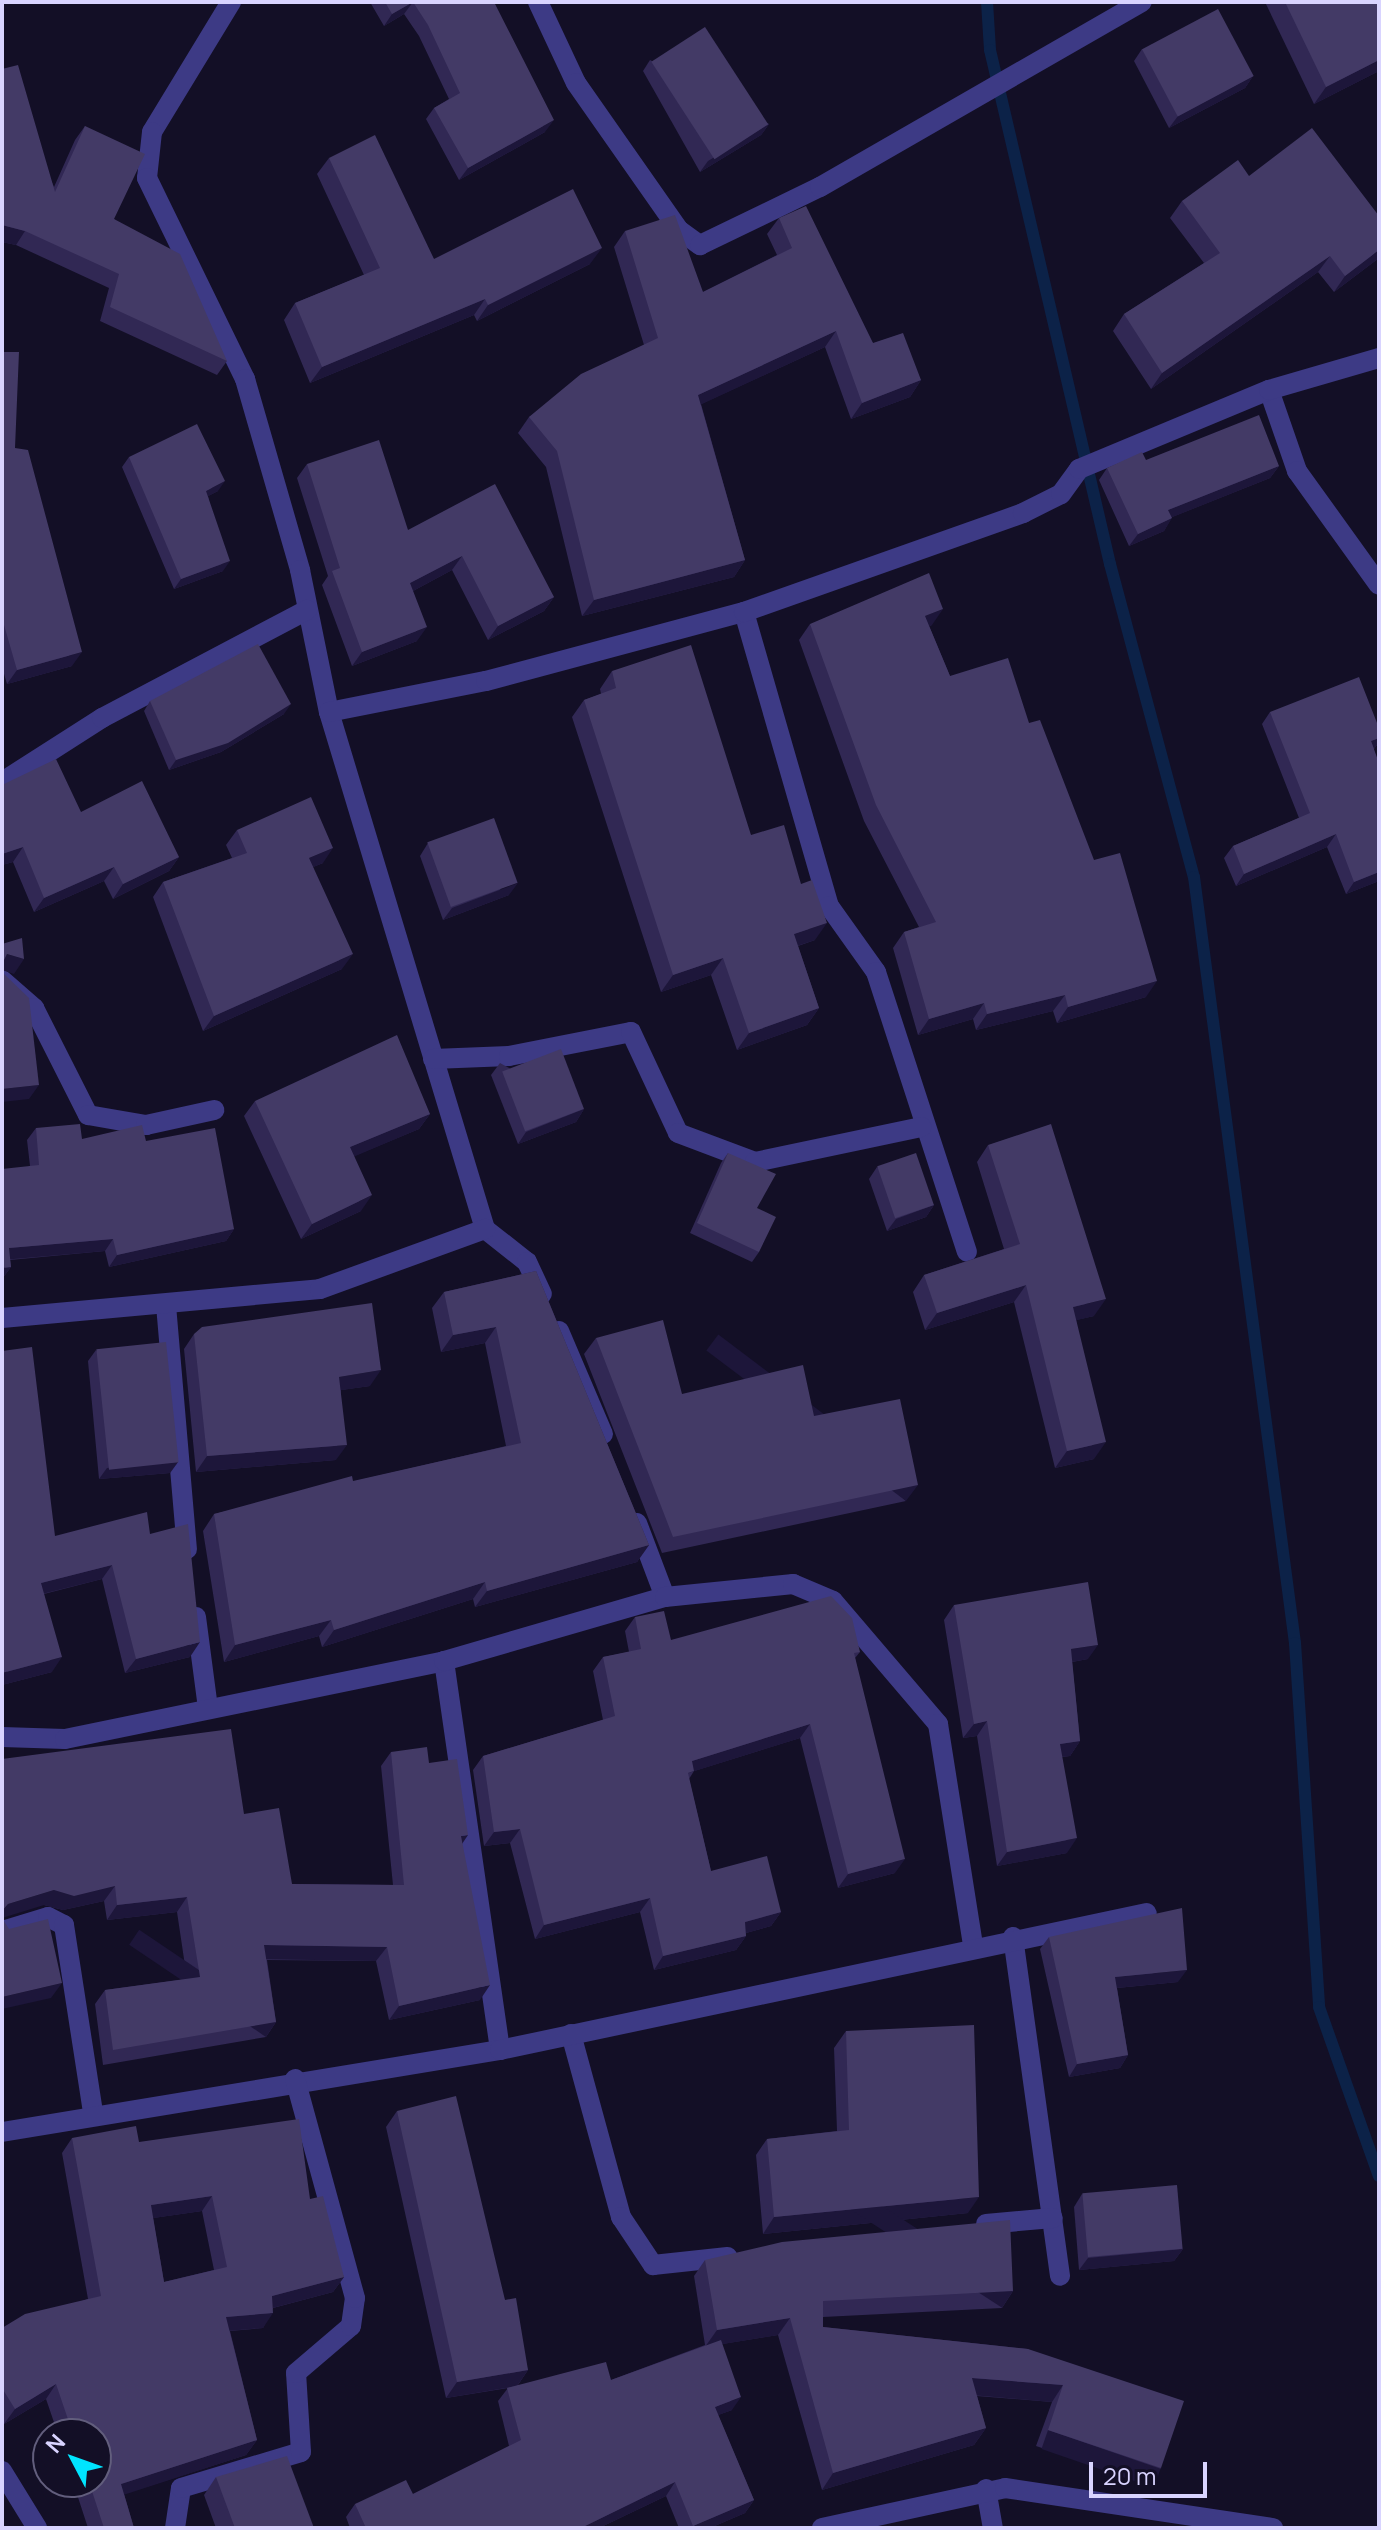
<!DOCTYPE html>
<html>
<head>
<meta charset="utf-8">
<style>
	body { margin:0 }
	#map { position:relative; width:1381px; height:2530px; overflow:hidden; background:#130f26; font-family:Manrope,sans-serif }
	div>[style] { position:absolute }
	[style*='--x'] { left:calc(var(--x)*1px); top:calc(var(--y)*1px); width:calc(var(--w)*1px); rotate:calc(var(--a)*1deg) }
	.stream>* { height:12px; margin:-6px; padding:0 6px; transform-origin:6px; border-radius:6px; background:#0c2248 }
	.minor>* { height:20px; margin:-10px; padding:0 10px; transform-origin:10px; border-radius:10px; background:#3d3a85 }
	.wall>* { inset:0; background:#312854 }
	.shaded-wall>* { inset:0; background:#1d163a; transform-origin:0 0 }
	.building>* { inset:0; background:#433a66; transform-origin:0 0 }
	span { translate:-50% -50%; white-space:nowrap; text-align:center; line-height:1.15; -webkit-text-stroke:7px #130f26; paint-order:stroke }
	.frame { position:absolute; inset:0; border:4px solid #d9d4ff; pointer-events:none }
	.north { position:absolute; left:32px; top:2418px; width:80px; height:80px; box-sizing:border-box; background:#130f26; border:2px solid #625e7d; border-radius:50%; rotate:311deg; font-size:22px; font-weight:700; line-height:32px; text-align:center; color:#d9d4ff }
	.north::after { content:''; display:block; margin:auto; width:28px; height:36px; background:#00e5ff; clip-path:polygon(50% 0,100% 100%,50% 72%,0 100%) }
	.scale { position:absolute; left:1089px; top:2462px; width:118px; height:36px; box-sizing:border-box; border:4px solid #d9d4ff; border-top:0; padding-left:10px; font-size:24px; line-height:28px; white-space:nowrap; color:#d9d4ff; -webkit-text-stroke:6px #130f26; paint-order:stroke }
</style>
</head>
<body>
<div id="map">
	<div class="stream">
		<i style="--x:987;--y:2;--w:48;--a:86.4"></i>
		<i style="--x:990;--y:50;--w:528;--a:76.86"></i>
		<i style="--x:1110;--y:564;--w:324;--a:75"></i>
		<i style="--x:1194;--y:877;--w:773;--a:82.49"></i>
		<i style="--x:1295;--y:1643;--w:365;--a:86.2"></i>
		<i style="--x:1319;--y:2007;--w:179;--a:70.5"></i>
	</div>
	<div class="minor">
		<i style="--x:231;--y:2;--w:152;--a:121.3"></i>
		<i style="--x:152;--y:132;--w:46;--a:96.2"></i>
		<i style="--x:147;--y:178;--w:224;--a:64"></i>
		<i style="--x:245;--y:379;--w:199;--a:73.9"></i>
		<i style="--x:300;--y:570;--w:145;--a:78.5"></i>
		<i style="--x:329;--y:712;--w:540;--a:73.21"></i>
		<i style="--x:485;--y:1229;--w:53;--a:38.2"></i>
		<i style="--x:527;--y:1262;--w:35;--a:65"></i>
		<i style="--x:538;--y:2;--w:89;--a:64.9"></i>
		<i style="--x:576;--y:83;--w:179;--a:55"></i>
		<i style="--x:679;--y:230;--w:26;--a:36"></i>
		<i style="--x:700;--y:245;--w:133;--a:-25.8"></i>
		<i style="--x:820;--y:187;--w:371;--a:-29.9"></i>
		<i style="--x:1269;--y:390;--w:86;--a:70.9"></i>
		<i style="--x:1297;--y:471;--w:140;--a:54.3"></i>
		<i style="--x:744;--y:612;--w:306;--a:73.9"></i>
		<i style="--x:829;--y:906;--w:81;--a:54.5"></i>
		<i style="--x:876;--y:972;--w:294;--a:72"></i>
		<i style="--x:329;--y:712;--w:160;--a:-11.2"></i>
		<i style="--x:486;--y:681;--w:267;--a:-15"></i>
		<i style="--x:744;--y:612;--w:296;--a:-19.5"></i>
		<i style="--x:1023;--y:513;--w:42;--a:-26.6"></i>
		<i style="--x:1061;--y:494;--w:31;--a:-54"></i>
		<i style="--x:1079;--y:469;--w:206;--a:-22.6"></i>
		<i style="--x:1269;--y:390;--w:115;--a:-16.2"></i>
		<i style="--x:2;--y:782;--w:119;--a:-32.6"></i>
		<i style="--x:102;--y:718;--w:232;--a:-27.8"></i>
		<i style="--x:2;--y:980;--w:43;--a:41.2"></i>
		<i style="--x:34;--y:1008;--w:120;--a:63.2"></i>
		<i style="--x:88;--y:1115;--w:59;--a:9.8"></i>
		<i style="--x:146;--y:1125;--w:70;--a:-12.4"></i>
		<i style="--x:433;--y:1059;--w:76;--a:-2.3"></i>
		<i style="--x:509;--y:1056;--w:124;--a:-11.1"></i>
		<i style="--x:631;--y:1032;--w:111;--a:65"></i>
		<i style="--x:678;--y:1133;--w:82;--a:20.6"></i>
		<i style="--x:755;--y:1162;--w:170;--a:-11.9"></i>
		<i style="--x:166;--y:1305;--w:245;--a:85.1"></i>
		<i style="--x:2;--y:1318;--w:319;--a:-5.2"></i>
		<i style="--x:320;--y:1289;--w:176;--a:-20"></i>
		<i style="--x:559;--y:1331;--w:112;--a:66.9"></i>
		<i style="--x:637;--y:1523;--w:79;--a:69.3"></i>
		<i style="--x:196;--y:1617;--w:92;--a:82.5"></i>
		<i style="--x:444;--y:1661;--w:393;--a:81.8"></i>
		<i style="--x:2;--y:1737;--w:63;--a:1.8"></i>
		<i style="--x:65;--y:1739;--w:387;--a:-11.6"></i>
		<i style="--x:444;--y:1661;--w:230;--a:-16.2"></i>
		<i style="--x:665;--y:1597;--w:129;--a:-5.8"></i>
		<i style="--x:793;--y:1584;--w:43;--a:23"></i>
		<i style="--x:833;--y:1601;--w:162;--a:49.5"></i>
		<i style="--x:938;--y:1724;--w:225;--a:81"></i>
		<i style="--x:2;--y:1931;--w:48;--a:-16.9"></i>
		<i style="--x:48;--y:1917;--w:18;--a:27"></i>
		<i style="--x:64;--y:1925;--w:190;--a:81.2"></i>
		<i style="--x:1013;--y:1937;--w:342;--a:82.1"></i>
		<i style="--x:571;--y:2034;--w:190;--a:74.7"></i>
		<i style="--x:621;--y:2217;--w:58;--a:56.3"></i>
		<i style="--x:653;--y:2265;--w:75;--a:-6.1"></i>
		<i style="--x:2;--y:2132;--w:505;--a:-9.35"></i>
		<i style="--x:500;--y:2050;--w:661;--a:-11.96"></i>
		<i style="--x:986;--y:2224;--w:67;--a:-5.1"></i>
		<i style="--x:2;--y:2471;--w:67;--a:58.4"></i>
		<i style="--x:986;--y:2489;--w:40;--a:80"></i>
		<i style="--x:175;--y:2528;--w:40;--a:-81.5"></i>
		<i style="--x:181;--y:2488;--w:125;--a:-16.7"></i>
		<i style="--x:301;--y:2452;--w:79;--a:-93.6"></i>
		<i style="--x:296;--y:2373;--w:72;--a:-40.5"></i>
		<i style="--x:351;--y:2326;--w:28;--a:-82"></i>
		<i style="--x:355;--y:2298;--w:227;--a:-105.3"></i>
		<i style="--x:822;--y:2528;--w:187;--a:-12.3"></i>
		<i style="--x:1005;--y:2488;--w:271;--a:8.5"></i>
	</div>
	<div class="wall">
		<i style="clip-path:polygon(370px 2px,494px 2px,545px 132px,459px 180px,426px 119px,434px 108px,449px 99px,419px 36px,404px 14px,384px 26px)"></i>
		<i style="clip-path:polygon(1265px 2px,1379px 2px,1379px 71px,1314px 104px)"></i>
		<i style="clip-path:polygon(1142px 49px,1253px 76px,1245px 88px,1169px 128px,1134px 61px)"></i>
		<i style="clip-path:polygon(650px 60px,769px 124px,761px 135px,700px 172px,643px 71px)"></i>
		<i style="clip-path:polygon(2px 69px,54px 187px,75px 140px,85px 126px,114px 219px,227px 361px,217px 375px,100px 321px,109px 288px,16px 245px,2px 242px)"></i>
		<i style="clip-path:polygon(329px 158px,434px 259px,590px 264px,477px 321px,474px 315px,310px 383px,284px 320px,295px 303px,364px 275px,317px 174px)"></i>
		<i style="clip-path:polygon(1249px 176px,1379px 258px,1334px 292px,1318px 272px,1151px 389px,1113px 331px,1124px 314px,1204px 263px,1170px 218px,1182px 201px)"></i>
		<i style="clip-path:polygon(779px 218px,873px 343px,921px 380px,910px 397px,851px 419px,825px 347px,701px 404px,745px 560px,734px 577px,582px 616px,546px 467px,518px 433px,529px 417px,644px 345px,614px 247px,625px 231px,703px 292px,777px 255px,767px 234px)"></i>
		<i style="clip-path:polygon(2px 352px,15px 448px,72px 666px,7px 684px,2px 667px)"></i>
		<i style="clip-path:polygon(129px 457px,218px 491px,208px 496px,223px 571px,174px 589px,122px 467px)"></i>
		<i style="clip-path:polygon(1146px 460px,1279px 466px,1270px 478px,1172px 517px,1164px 531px,1129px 546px,1099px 480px,1107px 468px)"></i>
		<i style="clip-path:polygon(307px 464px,408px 530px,554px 597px,544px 611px,488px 640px,452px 570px,413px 591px,417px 641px,352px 666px,322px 585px,328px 576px,297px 478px)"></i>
		<i style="clip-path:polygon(810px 624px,932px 625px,929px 626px,950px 676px,1029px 723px,1146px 997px,1057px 1023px,1053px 1011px,976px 1030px,973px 1019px,918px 1035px,893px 948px,904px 932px,919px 927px,864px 821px,799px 640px)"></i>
		<i style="clip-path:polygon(612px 671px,751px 835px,815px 940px,798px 946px,819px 1008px,807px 1025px,737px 1050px,711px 975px,661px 992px,572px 717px,584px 700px,601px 694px,600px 689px)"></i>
		<i style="clip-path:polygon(150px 701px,284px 714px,221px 752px,169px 770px,144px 711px)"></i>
		<i style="clip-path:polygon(1270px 712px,1379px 728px,1379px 742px,1374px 749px,1379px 881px,1346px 894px,1327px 847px,1236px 886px,1224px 858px,1233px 846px,1299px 818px,1262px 724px)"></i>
		<i style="clip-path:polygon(2px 785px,81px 812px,179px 857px,169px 871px,113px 899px,104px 881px,34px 912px,13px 862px,2px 865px)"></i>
		<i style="clip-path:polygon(237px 830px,323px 863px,313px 867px,342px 969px,203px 1031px,153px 897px,163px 882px,232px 858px,226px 845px)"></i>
		<i style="clip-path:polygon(428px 843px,509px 895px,443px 920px,420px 856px)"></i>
		<i style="clip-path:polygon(500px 1063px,584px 1109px,576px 1122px,518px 1144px,491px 1075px)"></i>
		<i style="clip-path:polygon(255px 1101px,430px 1114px,419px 1129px,354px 1156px,361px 1211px,301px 1239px,244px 1116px)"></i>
		<i style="clip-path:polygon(36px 1128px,82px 1139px,146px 1141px,234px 1229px,226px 1241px,109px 1267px,105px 1251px,10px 1260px,11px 1267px,2px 1279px,30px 1166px,27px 1140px)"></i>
		<i style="clip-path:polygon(988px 1145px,1094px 1316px,1076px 1320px,1094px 1459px,1055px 1468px,1014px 1302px,925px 1330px,913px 1292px,924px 1275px,1004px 1249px,977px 1162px)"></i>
		<i style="clip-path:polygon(728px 1153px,757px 1208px,759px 1252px,752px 1262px,690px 1233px,721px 1163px)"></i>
		<i style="clip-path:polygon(877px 1167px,934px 1205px,926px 1217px,887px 1231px,869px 1179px)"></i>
		<i style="clip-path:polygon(536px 1271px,649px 1545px,637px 1562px,475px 1607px,473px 1599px,322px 1647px,319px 1636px,224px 1662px,203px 1531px,214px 1514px,506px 1446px,485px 1343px,441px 1352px,432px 1308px,444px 1292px)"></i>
		<i style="clip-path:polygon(194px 1334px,370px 1386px,341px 1390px,336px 1460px,196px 1472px,184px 1349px)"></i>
		<i style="clip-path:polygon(596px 1338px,682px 1394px,814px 1416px,906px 1501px,662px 1553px,584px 1354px)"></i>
		<i style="clip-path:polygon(96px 1350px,178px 1462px,170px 1473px,99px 1479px,88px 1361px)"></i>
		<i style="clip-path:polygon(150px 1534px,190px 1657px,125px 1673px,102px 1579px,44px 1594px,52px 1672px,2px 1685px,55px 1536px)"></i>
		<i style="clip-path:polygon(954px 1605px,1088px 1659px,1072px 1662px,1080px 1741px,1070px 1756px,1062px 1757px,1067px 1853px,997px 1866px,977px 1736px,963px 1738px,944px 1620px)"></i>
		<i style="clip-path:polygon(635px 1617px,671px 1640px,860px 1652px,855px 1658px,895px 1873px,838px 1888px,800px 1738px,694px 1771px,689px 1779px,711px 1871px,781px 1912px,771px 1926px,746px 1933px,746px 1936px,736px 1950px,654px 1970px,640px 1912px,535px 1939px,510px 1843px,484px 1846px,473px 1770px,483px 1756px,603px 1720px,593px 1671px,603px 1657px,629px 1652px,625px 1631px)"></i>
		<i style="clip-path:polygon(391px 1752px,429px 1763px,462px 1844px,480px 2000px,389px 2020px,376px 1961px,267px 1960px,276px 2022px,266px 2037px,103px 2065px,95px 2004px,105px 1990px,187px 1979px,177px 1912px,107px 1920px,104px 1901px,63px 1910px,44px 1905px,244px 1814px,292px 1884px,393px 1885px,381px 1766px)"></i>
		<i style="clip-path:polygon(1049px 1937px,1178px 1982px,1117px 1988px,1128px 2055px,1120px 2068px,1069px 2077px,1040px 1949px)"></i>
		<i style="clip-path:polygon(846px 2031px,968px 2213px,763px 2234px,756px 2155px,767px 2139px,837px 2131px,834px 2048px)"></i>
		<i style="clip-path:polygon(397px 2111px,505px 2300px,528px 2370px,518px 2385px,611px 2380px,705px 2345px,694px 2276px,705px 2260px,1013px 2291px,1002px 2308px,823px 2317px,823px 2327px,1028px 2349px,1161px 2468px,1150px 2484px,1036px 2446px,1052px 2402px,977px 2396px,986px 2428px,974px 2445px,822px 2490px,778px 2335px,722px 2344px,732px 2410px,718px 2415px,754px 2500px,745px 2513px,710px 2528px,679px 2528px,666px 2496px,599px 2528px,350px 2528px,346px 2517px,355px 2504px,413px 2494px,509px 2446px,498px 2401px,508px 2388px,446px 2398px,386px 2127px)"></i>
		<i style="clip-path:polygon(evenodd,72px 2138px,139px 2142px,310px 2199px,344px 2277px,333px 2292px,273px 2308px,263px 2328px,230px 2331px,257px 2440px,246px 2455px,124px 2494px,134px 2528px,88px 2528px,73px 2482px,96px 2482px,96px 2434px,58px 2434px,46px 2399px,4px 2424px,2px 2421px,2px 2328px,88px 2299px,62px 2153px,72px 2138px,202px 2211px,214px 2270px,164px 2282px,153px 2218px,202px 2211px)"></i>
		<i style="clip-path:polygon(1082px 2194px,1183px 2249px,1174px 2261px,1079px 2270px,1074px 2207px)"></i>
		<i style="clip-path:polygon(216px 2477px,314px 2528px,216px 2528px,204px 2495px)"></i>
	</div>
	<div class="shaded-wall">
		<i style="clip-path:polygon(413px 2px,404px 14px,384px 26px,392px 14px)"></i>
		<i style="clip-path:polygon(1379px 60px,1379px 71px,1314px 104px,1326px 87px)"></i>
		<i style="clip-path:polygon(1253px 76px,1245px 88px,1169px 128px,1178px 116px)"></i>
		<i style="clip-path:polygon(554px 120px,545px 132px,459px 180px,468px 168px)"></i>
		<i style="clip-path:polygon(769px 124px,761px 135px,700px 172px,708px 161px)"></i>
		<i style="clip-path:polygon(2px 225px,25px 231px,16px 245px,2px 242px)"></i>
		<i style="clip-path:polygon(602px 248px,590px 264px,477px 321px,488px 305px)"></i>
		<i style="clip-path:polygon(1379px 250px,1379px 258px,1334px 292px,1345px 276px)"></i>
		<i style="clip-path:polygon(1330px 256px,1318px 272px,1151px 389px,1162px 373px)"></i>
		<i style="clip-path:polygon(485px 299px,474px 315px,310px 383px,322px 367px)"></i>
		<i style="clip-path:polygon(836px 331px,825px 347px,687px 411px,698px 395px)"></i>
		<i style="clip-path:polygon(921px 380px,910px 397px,851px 419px,862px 403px)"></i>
		<i style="clip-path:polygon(1279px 466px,1270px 478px,1160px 522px,1168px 510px)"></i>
		<i style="clip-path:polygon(225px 481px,218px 491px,199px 501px,206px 491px)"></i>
		<i style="clip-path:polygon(1172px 518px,1164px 531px,1129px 546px,1138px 534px)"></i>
		<i style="clip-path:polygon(462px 556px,452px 570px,400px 598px,410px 583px)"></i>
		<i style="clip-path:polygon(745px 560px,734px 577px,582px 616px,594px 600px)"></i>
		<i style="clip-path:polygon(230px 561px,223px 571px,174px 589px,181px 579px)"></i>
		<i style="clip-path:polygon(554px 597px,544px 611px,488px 640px,498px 626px)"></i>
		<i style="clip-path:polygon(943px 609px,932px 625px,914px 632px,925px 616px)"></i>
		<i style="clip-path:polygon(427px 627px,417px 641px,352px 666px,362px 652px)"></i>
		<i style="clip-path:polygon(82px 652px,72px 666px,7px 684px,17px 670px)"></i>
		<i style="clip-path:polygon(291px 704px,284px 714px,221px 752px,169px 770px,176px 760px)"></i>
		<i style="clip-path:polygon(1379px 738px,1379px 742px,1374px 749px,1371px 741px)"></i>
		<i style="clip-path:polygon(1336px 834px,1327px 847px,1236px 886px,1244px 874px)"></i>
		<i style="clip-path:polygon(23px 847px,13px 862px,2px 865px,2px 854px)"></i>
		<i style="clip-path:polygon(333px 848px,323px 863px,299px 873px,309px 858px)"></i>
		<i style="clip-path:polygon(179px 857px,169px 871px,113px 899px,123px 884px)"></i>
		<i style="clip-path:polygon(114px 867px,104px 881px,34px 912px,44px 898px)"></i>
		<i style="clip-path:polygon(1379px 872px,1379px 881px,1346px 894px,1354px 882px)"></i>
		<i style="clip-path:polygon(518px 883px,509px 895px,443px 920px,452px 908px)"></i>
		<i style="clip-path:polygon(827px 923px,815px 940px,782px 951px,794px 934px)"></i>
		<i style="clip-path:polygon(7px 954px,24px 959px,14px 974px,2px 970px,2px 961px)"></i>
		<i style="clip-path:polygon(353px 954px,342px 969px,203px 1031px,214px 1016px)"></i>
		<i style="clip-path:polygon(723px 958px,711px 975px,661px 992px,673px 975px)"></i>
		<i style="clip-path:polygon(1157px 981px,1146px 997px,1057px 1023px,1068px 1007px)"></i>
		<i style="clip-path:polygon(1065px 995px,1053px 1011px,976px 1030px,987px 1014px)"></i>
		<i style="clip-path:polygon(984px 1003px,973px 1019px,918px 1035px,929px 1019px)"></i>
		<i style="clip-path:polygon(819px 1008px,807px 1025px,737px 1050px,749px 1033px)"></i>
		<i style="clip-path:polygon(39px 1085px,29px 1099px,2px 1102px,2px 1089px)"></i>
		<i style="clip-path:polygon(584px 1109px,576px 1122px,518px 1144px,526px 1132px)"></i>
		<i style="clip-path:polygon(430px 1114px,419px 1129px,339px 1163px,350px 1147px)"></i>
		<i style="clip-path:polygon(372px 1195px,361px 1211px,301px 1239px,312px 1224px)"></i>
		<i style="clip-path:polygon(934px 1205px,926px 1217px,887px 1231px,896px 1219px)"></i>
		<i style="clip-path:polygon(234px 1229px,226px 1241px,109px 1267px,117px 1255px)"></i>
		<i style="clip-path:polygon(113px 1239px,105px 1251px,2px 1260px,9px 1248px)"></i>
		<i style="clip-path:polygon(11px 1267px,2px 1279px,2px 1268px)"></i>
		<i style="clip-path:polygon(1026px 1285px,1014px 1302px,925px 1330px,937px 1313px)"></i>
		<i style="clip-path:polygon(1106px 1299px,1094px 1316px,1061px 1324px,1073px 1307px)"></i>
		<i style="clip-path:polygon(496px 1327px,485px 1343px,441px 1352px,453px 1335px)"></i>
		<i style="clip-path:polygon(381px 1370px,370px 1386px,328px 1392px,339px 1377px)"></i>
		<i style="clip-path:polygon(1106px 1442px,1094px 1459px,1055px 1468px,1067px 1451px)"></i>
		<i style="clip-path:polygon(347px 1445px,336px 1460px,196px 1472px,207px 1456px)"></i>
		<i style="clip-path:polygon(178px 1462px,170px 1473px,99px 1479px,107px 1468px)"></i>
		<i style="left:918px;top:1485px;width:20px;height:250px;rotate:127deg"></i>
		<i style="clip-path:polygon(649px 1545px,637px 1562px,475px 1607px,487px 1591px)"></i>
		<i style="clip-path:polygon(112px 1565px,102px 1579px,30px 1597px,41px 1583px)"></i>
		<i style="clip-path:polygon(485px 1582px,473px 1599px,322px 1647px,334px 1630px)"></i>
		<i style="clip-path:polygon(331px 1620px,319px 1636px,224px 1662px,235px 1645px)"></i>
		<i style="clip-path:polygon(200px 1642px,190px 1657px,125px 1673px,136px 1659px)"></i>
		<i style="clip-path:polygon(1098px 1645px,1088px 1659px,1060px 1664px,1071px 1649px)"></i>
		<i style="clip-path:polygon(62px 1657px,52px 1672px,2px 1685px,2px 1673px)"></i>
		<i style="clip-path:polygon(987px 1721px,977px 1736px,963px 1738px,974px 1724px)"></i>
		<i style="clip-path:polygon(810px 1724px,800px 1738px,682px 1775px,692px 1761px)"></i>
		<i style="clip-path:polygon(1080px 1741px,1070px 1756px,1050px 1758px,1060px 1744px)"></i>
		<i style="clip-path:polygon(520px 1829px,510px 1843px,484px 1846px,494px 1832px)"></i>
		<i style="clip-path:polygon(468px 1835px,458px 1850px,461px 1836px)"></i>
		<i style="clip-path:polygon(1077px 1838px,1067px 1853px,997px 1866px,1007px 1852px)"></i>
		<i style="clip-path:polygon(905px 1859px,895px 1873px,838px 1888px,848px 1874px)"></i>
		<i style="clip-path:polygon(115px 1886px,104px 1901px,63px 1910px,44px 1905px,2px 1918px,2px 1911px,8px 1904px,54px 1890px)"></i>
		<i style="clip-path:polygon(187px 1897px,177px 1912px,107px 1920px,117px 1905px)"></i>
		<i style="clip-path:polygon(650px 1898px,640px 1912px,535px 1939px,544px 1925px)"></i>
		<i style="clip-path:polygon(781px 1912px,771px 1926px,735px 1936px,745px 1922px)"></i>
		<i style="clip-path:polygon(746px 1936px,736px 1950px,654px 1970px,663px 1956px)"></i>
		<i style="clip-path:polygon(264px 1945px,387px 1947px,376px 1961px,254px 1959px)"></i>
		<i style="clip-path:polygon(1187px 1970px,1178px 1982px,1106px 1989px,1115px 1977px)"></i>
		<i style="clip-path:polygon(62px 1983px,51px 1998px,2px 2009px,2px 1997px)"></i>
		<i style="clip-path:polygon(490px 1985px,480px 2000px,389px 2020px,399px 2006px)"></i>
		<i style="left:276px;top:2022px;width:18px;height:165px;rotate:124deg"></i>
		<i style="clip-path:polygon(1128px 2055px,1120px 2068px,1069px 2077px,1077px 2064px)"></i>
		<i style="clip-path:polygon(212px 2196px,202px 2211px,140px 2220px,151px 2205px)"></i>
		<i style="clip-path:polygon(979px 2197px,968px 2213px,763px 2234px,774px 2217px)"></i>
		<i style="clip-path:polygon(1183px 2249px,1174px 2261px,1079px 2270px,1088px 2258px)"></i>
		<i style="clip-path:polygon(344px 2277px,333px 2292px,261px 2311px,272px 2296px)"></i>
		<i style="left:1013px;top:2291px;width:20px;height:190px;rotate:123deg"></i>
		<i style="clip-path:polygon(273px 2313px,263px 2328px,216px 2332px,226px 2317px)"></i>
		<i style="clip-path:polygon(790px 2318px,778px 2335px,705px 2347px,717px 2330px)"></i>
		<i style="clip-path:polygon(528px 2370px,517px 2386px,446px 2398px,457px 2382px)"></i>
		<i style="clip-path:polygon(972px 2378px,1063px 2385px,1052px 2402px,960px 2394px)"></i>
		<i style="clip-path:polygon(56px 2384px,46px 2399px,4px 2424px,15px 2409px)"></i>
		<i style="clip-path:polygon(741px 2397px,732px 2410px,705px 2420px,715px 2407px)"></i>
		<i style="clip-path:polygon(986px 2428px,974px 2445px,822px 2490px,833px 2473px)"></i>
		<i style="left:1048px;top:2430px;width:119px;height:20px;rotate:19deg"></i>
		<i style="clip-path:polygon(257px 2440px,246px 2455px,111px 2499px,121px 2484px)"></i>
		<i style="clip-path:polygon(675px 2482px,666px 2496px,599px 2528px,581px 2528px)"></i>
		<i style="clip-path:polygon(754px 2500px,745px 2513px,710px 2528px,692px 2528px,693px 2526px)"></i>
	</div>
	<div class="building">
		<i style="clip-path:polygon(385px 2px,494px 2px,554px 120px,468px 168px,434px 108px,460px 93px,428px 25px,413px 2px,392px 14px)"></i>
		<i style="clip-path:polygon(1285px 2px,1379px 2px,1379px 60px,1326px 87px)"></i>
		<i style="left:1218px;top:9px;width:76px;height:86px;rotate:62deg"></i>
		<i style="left:705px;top:27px;width:116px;height:64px;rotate:57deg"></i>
		<i style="clip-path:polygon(18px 65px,55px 192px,85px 126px,145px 154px,114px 219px,180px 254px,227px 361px,110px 307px,119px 274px,25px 231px,2px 225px,2px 69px)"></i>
		<i style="clip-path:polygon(1312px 128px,1379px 216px,1379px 250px,1345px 276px,1330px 256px,1162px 373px,1124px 314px,1220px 253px,1182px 201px,1238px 160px,1249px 176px)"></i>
		<i style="clip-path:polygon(375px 135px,434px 259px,573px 189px,602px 248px,488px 305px,485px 299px,322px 367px,295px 303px,380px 268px,329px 158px)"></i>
		<i style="clip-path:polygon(806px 206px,873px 343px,903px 333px,921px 380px,862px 403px,836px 331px,698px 395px,745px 560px,594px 600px,557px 451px,529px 417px,581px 374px,658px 338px,625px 231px,675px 215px,703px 292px,792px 248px,779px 218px)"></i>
		<i style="clip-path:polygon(2px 352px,19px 352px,15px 448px,28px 450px,82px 652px,17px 670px,2px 618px)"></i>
		<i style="clip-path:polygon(1259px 415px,1279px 466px,1168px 510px,1172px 518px,1138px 534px,1107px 468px,1142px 452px,1146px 460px)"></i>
		<i style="clip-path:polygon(197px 424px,225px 481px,206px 491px,230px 561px,181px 579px,129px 457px)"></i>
		<i style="clip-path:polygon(379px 440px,408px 530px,495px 484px,554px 597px,498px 626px,462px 556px,410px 583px,427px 627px,362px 652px,332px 571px,340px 568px,307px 464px)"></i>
		<i style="clip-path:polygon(929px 573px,943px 609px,925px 616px,950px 676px,1008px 658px,1029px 723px,1040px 720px,1094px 860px,1120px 853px,1157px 981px,1068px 1007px,1065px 995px,987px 1014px,984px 1003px,929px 1019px,904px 932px,936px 922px,876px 805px,810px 624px)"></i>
		<i style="clip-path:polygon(258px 644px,291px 704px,228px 743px,176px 760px,150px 701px)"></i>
		<i style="clip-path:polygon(691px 645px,751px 835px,784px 825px,801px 884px,812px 880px,827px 923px,794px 934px,819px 1008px,749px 1033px,723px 958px,673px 975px,584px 700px,616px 688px,612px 671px)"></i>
		<i style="clip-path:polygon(1359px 677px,1379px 728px,1379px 738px,1371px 741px,1379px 763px,1379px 872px,1354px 882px,1336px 834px,1244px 874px,1233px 846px,1310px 813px,1270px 712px)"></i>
		<i style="clip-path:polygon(56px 759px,81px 812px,142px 781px,179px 857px,123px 884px,114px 867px,44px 898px,23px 847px,2px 854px,2px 785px)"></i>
		<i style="clip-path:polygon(311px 797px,333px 848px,309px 858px,353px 954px,214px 1016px,163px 882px,247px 853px,237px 830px)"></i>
		<i style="left:494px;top:818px;width:69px;height:71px;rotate:70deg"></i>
		<i style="clip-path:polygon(22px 938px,24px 959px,7px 954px,2px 964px,2px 944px)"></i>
		<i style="clip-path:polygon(2px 972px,29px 998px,39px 1085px,2px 1089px)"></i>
		<i style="clip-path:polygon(397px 1035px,430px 1114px,350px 1147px,372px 1195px,312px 1224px,255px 1101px)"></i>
		<i style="left:561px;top:1049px;width:64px;height:63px;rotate:69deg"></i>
		<i style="clip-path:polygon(80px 1124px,82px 1139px,142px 1125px,146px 1141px,215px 1128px,234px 1229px,117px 1255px,113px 1239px,9px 1248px,11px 1267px,2px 1268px,2px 1169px,39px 1165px,36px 1128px)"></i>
		<i style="clip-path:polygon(1051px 1124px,1106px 1299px,1073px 1307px,1106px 1442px,1067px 1451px,1026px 1285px,937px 1313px,924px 1275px,1020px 1244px,988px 1145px)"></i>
		<i style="clip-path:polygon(728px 1153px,776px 1174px,757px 1208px,776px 1217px,759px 1252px,697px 1223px)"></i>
		<i style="left:916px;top:1153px;width:55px;height:41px;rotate:71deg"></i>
		<i style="clip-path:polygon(536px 1271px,649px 1545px,487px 1591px,485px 1582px,334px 1630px,331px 1620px,235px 1645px,214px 1514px,352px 1476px,353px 1481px,521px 1443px,496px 1327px,453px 1335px,444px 1292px)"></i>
		<i style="clip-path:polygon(372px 1303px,381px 1370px,339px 1377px,347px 1445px,207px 1456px,194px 1334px,202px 1327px)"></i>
		<i style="clip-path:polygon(663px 1320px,682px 1394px,803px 1365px,814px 1416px,900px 1399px,918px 1485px,673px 1537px,596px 1338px)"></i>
		<i style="left:166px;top:1342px;width:121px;height:70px;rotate:84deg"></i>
		<i style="clip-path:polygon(32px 1347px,55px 1536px,147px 1512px,150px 1534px,188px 1524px,200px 1642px,136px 1659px,112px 1565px,41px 1583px,62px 1657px,2px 1673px,2px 1351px)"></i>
		<i style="clip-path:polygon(1088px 1582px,1098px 1645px,1071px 1649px,1080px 1741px,1060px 1744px,1077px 1838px,1007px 1852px,987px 1721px,974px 1724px,954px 1605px)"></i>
		<i style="clip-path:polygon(831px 1596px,852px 1618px,860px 1652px,854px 1653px,905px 1859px,848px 1874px,810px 1724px,692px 1761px,694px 1771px,688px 1773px,711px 1871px,767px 1856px,781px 1912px,745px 1922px,746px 1936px,663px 1956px,650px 1898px,544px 1925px,520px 1829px,494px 1832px,483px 1756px,615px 1716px,603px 1657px,641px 1649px,635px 1617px,664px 1611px,671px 1640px)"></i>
		<i style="clip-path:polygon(231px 1729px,244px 1814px,279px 1808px,292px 1884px,404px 1885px,391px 1752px,427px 1747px,429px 1763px,457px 1759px,468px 1835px,461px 1836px,490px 1985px,399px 2006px,387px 1947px,264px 1945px,276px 2022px,113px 2050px,105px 1990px,200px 1977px,187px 1897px,117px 1905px,115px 1886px,74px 1896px,54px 1890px,8px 1904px,2px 1911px,2px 1759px)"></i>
		<i style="clip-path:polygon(1182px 1908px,1187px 1970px,1115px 1977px,1128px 2055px,1077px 2064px,1049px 1937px)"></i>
		<i style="clip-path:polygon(2px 1918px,9px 1929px,48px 1919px,62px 1983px,2px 1997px)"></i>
		<i style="clip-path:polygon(974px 2025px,979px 2197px,774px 2217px,767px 2139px,849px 2130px,846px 2031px)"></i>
		<i style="clip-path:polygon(456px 2096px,505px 2300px,516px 2298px,528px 2370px,457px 2382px,397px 2111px)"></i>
		<i style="clip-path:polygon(evenodd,299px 2119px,310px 2199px,323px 2196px,344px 2277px,272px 2296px,273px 2313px,226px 2317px,257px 2440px,121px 2484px,134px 2528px,104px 2528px,89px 2482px,96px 2482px,96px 2434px,73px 2434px,56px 2384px,15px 2409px,2px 2388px,2px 2328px,25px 2314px,101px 2296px,72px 2138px,136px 2126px,139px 2142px,299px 2119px,212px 2196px,227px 2267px,164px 2282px,151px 2205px,212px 2196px)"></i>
		<i style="left:1177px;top:2185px;width:64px;height:95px;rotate:85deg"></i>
		<i style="clip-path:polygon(1010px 2220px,1013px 2291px,823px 2301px,823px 2327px,1028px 2349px,1184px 2401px,1161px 2468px,1048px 2430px,1063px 2385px,972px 2378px,986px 2428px,833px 2473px,790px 2318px,717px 2330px,705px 2260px,782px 2242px)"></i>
		<i style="clip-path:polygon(721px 2340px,741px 2397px,715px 2407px,754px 2500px,693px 2526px,675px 2482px,581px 2528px,366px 2528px,355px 2504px,406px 2480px,413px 2494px,521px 2440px,507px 2388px,606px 2362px,611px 2380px)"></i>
		<i style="clip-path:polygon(287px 2456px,314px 2528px,235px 2528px,216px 2477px)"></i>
	</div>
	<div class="frame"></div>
	<div class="north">N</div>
	<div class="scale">20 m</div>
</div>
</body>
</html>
